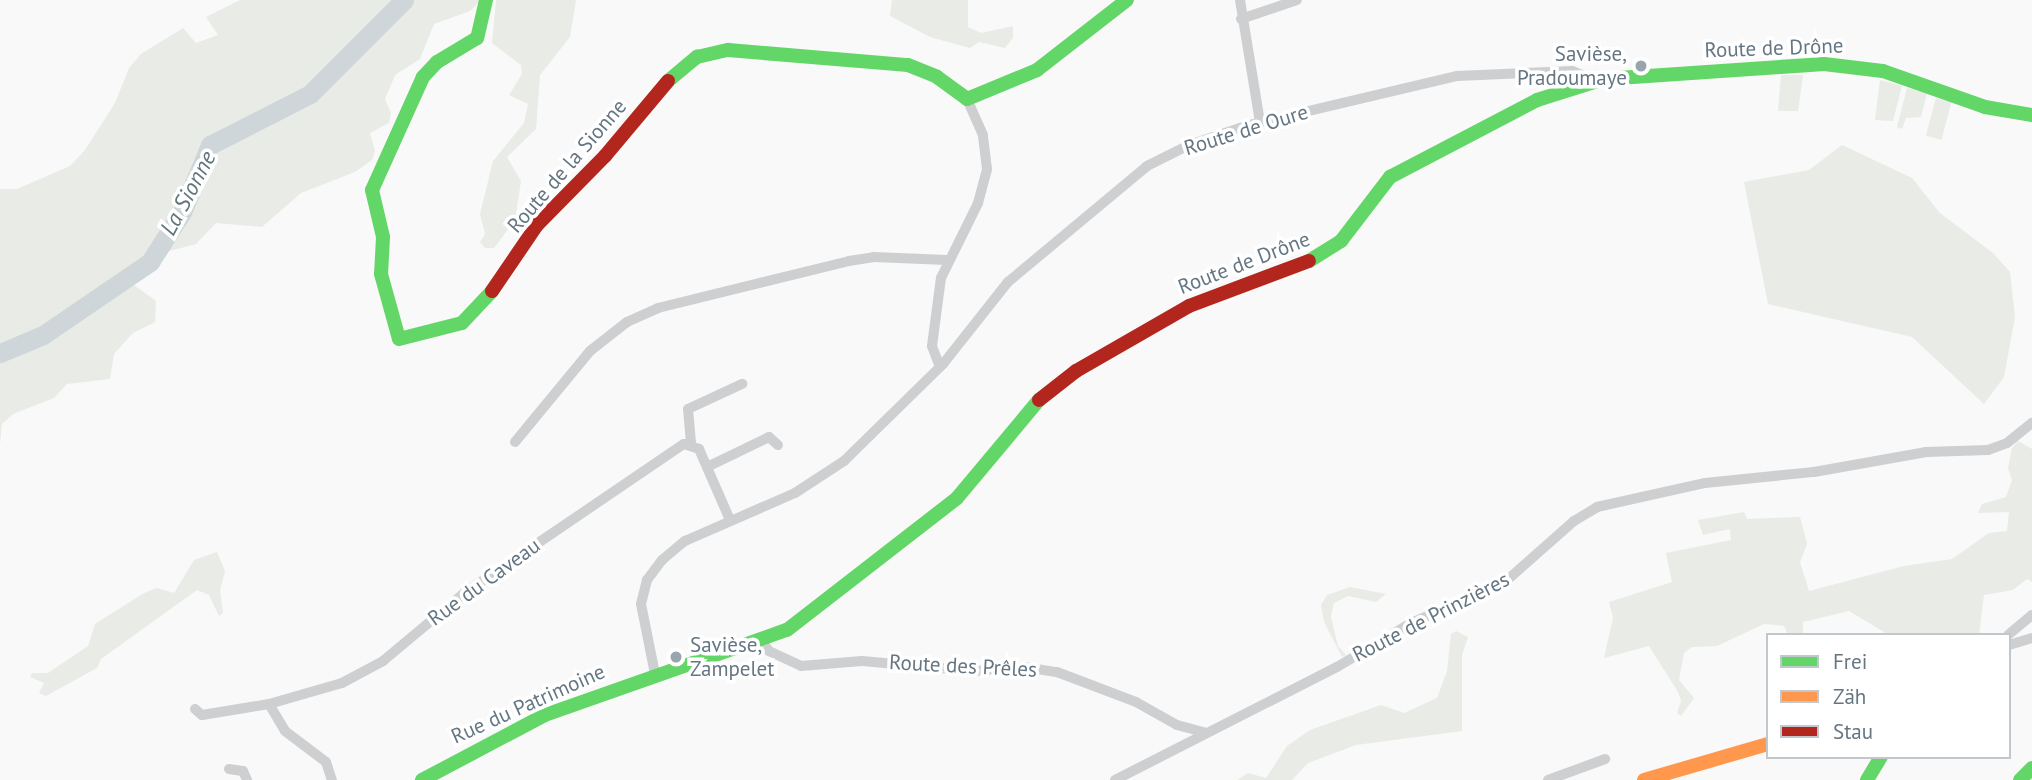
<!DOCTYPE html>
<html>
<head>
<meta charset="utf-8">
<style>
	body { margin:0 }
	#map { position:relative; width:2032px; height:780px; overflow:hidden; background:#f9f9f9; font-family:"PT Sans",sans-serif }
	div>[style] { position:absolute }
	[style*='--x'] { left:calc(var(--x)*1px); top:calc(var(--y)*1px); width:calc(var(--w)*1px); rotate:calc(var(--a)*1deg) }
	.green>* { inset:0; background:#e8ebe6; transform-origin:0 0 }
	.river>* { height:19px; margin:-9.5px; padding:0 9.5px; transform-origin:9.5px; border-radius:9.5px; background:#ced6d9 }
	.street>* { height:10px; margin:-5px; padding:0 5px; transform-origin:5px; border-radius:5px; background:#cecfd0 }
	.fast>* { height:14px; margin:-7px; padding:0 7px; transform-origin:7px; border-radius:7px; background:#63d668 }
	.slow>* { height:14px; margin:-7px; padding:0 7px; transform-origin:7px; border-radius:7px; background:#ff974d }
	.jam>* { height:14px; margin:-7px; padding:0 7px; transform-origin:7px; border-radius:7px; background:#b3261e }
	.dots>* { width:19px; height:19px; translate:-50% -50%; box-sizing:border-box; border:4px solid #fff; border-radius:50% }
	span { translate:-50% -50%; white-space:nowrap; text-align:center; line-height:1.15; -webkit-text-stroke:7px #fff; paint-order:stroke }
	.street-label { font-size:21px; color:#657683 }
	.poi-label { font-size:21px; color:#657683 }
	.right { translate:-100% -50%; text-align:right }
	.left { translate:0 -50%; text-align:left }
	.water-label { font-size:23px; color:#60757c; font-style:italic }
	.legend { position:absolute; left:1766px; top:633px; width:245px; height:126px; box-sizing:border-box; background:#fff; border:2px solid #c1c8cd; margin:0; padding:9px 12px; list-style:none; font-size:21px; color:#657683 }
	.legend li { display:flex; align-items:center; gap:14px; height:35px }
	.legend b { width:35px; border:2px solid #c1c8cd }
</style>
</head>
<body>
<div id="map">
	<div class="green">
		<i style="clip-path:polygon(240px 0,481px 0,470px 11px,434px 24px,420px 59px,395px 75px,385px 99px,391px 113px,389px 123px,370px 133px,375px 151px,372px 160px,355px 172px,301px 193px,262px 227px,216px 223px,196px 244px,170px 251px,158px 246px,156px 253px,137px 260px,129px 270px,134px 285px,156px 301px,155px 322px,133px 333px,114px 354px,110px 379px,67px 384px,54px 398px,13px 414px,2px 424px,0 444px,0 189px,17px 189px,70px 166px,85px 150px,115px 103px,129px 68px,141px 54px,183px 28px,196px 43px,218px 35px,206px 17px)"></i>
		<i style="clip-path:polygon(496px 0,576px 0,570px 37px,540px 75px,536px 129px,507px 157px,521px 181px,515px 220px,494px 248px,485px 248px,480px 242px,485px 234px,480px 214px,493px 161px,524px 123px,528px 104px,509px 95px,522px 74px,521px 65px,492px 43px)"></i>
		<i style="clip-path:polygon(892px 0,968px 0,968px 27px,981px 33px,1013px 26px,1013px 38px,1005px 48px,979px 42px,970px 48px,930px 37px,890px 16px)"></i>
		<i style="clip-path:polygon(1781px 75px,1803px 75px,1798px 111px,1778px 111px)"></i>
		<i style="clip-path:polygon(1880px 80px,1902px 86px,1893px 121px,1875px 120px)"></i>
		<i style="clip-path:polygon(1907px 88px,1927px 93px,1921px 117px,1906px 118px,1902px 129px,1897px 127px)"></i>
		<i style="left:1936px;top:98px;width:16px;height:39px;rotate:15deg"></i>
		<i style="clip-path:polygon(1842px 145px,1912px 178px,1940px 213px,1993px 253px,2010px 272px,2015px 317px,2004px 377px,1984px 404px,1912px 337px,1768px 304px,1744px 182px,1809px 170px)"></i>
		<i style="clip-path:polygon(2018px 441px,2032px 449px,2032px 582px,2027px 579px,2013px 590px,1984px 595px,1979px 635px,1889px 635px,1849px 611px,1803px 622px,1803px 635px,1788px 635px,1784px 626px,1764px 624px,1717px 646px,1692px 647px,1684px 653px,1679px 680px,1694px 698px,1681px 716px,1677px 713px,1681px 701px,1678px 692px,1649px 646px,1604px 658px,1613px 618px,1609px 602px,1672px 582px,1666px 553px,1731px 540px,1730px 529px,1703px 535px,1698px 520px,1744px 512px,1747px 519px,1800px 517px,1807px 544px,1800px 562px,1809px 591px,1904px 566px,1952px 559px,1989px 533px,2007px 531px,2009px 512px,1978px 513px,1982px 504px,2006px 497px,2012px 480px,2008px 468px,2012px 448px)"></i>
		<i style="clip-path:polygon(217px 552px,225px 571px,220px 590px,223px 613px,219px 616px,209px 595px,197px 590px,101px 659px,97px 668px,46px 696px,39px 693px,44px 683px,30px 677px,32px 673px,48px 673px,88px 646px,95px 624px,144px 593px,157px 588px,174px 593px,194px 560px)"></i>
		<i style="clip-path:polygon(1350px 587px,1386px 594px,1376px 602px,1348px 596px,1334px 603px,1331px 617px,1338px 646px,1346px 655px,1342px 657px,1324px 622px,1321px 605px,1327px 595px)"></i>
		<i style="clip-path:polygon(1456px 631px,1468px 637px,1462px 655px,1462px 731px,1356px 745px,1308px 763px,1292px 780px,1237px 780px,1248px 773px,1266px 778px,1287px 746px,1310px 730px,1381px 705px,1404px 713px,1437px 698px,1447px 671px,1451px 634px)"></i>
	</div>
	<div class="river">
		<i style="--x:0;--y:353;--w:47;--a:-22.7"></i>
		<i style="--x:43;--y:335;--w:130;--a:-34.3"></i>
		<i style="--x:150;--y:262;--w:59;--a:-57.4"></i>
		<i style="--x:182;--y:212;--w:73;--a:-67.3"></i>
		<i style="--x:210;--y:145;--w:112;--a:-27"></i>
		<i style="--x:310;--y:94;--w:133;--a:-45"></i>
	</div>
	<div class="street">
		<i style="--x:1240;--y:0;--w:124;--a:80.7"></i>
		<i style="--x:1241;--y:19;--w:59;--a:-18.7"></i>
		<i style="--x:940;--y:367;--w:22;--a:-111"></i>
		<i style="--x:932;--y:346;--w:69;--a:-82.5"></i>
		<i style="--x:941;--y:278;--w:84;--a:-63.7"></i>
		<i style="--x:978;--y:203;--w:35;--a:-75"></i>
		<i style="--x:987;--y:169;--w:34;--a:-97"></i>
		<i style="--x:983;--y:135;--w:39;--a:-114"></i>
		<i style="--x:515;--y:442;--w:118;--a:-50.5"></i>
		<i style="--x:590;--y:351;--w:47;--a:-38.1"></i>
		<i style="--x:627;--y:322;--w:34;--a:-24"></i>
		<i style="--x:658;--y:308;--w:197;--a:-13.8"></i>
		<i style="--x:849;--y:261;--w:25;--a:-9"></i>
		<i style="--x:874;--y:257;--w:73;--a:2.4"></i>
		<i style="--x:691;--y:443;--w:34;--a:-95"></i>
		<i style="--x:688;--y:409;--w:60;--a:-24.8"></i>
		<i style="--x:707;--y:467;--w:69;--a:-25.8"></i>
		<i style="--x:769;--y:437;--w:12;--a:42"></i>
		<i style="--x:2008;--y:635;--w:31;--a:-40"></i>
		<i style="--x:761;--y:640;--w:14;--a:54"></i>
		<i style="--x:769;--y:651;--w:35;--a:25"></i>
		<i style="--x:801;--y:666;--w:61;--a:-4.7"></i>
		<i style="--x:862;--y:661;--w:113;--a:5.1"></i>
		<i style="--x:975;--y:671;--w:49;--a:-4.7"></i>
		<i style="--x:1024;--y:667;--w:33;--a:9"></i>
		<i style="--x:1057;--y:672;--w:85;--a:20.8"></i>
		<i style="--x:1136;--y:702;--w:47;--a:29.3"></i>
		<i style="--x:1177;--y:725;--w:28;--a:15"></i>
		<i style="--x:2009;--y:645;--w:24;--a:-17"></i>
		<i style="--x:655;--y:674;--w:71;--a:-101.3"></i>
		<i style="--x:641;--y:604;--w:25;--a:-76"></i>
		<i style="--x:647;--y:580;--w:25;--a:-53"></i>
		<i style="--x:662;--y:560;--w:30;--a:-40"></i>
		<i style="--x:685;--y:541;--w:120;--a:-23.6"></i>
		<i style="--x:795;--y:493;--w:59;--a:-33.1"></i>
		<i style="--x:844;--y:461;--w:139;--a:-44.4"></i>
		<i style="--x:943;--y:364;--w:105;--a:-51.6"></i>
		<i style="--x:1008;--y:282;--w:181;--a:-39.8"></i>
		<i style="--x:1147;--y:166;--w:47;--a:-26.6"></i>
		<i style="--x:1189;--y:145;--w:63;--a:-18.4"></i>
		<i style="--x:1249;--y:125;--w:214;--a:-13.3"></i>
		<i style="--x:1457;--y:76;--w:115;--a:-2.5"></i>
		<i style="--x:1572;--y:71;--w:11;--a:22"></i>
		<i style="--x:1582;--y:75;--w:9;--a:63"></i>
		<i style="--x:269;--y:704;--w:76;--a:-16"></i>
		<i style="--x:342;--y:683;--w:47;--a:-28.2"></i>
		<i style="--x:383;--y:661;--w:104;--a:-39.9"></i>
		<i style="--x:463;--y:594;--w:267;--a:-34.2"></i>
		<i style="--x:684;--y:444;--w:16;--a:18"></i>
		<i style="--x:699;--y:449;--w:77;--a:66.4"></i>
		<i style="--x:195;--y:709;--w:9;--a:41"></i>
		<i style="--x:202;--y:715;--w:68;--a:-9.3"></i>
		<i style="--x:269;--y:704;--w:31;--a:59"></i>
		<i style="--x:285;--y:731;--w:51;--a:37.1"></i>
		<i style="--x:326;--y:762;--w:19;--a:72"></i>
		<i style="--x:229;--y:769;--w:14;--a:8"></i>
		<i style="--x:243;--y:771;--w:10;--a:66"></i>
		<i style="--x:1115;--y:780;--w:249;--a:-27"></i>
		<i style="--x:1337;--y:667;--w:86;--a:-30.7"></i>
		<i style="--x:1411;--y:623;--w:103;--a:-23.6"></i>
		<i style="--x:1505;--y:582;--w:92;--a:-41.5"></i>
		<i style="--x:1574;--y:521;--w:27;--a:-31"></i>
		<i style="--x:1597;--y:507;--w:111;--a:-12.5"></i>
		<i style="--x:1705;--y:483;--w:110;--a:-5.8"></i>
		<i style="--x:1814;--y:472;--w:114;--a:-10.1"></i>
		<i style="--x:1926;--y:452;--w:62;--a:-1.8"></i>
		<i style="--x:1988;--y:450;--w:20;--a:-20"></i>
		<i style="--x:2007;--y:443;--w:32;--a:-39"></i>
		<i style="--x:1548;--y:780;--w:61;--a:-20.2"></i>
	</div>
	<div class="fast">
		<i style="--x:486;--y:0;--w:39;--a:103"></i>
		<i style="--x:477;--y:38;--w:47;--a:149"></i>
		<i style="--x:437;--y:62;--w:21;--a:133"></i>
		<i style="--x:423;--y:77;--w:124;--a:114.3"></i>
		<i style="--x:372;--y:190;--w:48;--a:76.8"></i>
		<i style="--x:383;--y:237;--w:37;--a:93"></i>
		<i style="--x:381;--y:274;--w:67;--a:74.5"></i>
		<i style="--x:399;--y:339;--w:65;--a:-14.3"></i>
		<i style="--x:462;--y:323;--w:44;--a:-46.8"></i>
		<i style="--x:668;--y:81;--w:38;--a:-40"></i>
		<i style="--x:697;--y:57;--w:32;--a:-13"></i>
		<i style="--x:728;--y:50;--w:181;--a:4.8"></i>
		<i style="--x:908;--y:65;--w:31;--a:22"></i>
		<i style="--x:937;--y:77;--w:37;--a:36"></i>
		<i style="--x:967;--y:99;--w:76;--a:-22.5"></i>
		<i style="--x:1037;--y:70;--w:114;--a:-37.9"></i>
		<i style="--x:1309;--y:261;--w:38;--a:-32"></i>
		<i style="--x:1341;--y:241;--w:81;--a:-52.6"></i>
		<i style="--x:1390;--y:177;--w:166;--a:-27.6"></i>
		<i style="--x:1537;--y:100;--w:70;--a:-17.4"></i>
		<i style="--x:1604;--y:79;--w:221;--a:-3.9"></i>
		<i style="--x:1824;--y:64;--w:59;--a:6.8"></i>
		<i style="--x:1883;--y:71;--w:108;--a:19.4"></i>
		<i style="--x:1985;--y:107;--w:48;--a:9.7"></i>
		<i style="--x:422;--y:780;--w:139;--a:-27.9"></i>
		<i style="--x:545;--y:715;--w:256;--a:-19.4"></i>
		<i style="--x:787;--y:630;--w:215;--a:-37.8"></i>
		<i style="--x:957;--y:498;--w:128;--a:-50.1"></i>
		<i style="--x:1867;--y:780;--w:27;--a:-59"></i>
		<i style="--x:2020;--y:780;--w:17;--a:-45"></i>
	</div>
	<div class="slow">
		<i style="--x:1644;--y:780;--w:129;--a:-16.2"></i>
	</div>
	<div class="jam">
		<i style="--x:492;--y:291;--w:80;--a:-55.7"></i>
		<i style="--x:537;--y:225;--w:97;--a:-45.4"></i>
		<i style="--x:605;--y:156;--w:98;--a:-50"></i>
		<i style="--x:1039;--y:400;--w:47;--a:-38.1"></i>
		<i style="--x:1076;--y:371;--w:130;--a:-29.9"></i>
		<i style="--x:1189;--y:306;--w:128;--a:-20.6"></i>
	</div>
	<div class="dots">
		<i style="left:1641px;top:66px;background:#99a4ac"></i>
		<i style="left:676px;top:657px;background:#99a4ac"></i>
	</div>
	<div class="street-label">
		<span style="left:1774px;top:48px;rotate:-2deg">Route de Drône</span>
		<span style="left:1246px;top:130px;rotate:-17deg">Route de Oure</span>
		<span style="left:567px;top:166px;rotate:-49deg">Route de la Sionne</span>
		<span style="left:1244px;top:263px;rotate:-21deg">Route de Drône</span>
		<span style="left:484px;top:582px;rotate:-36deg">Rue du Caveau</span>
		<span style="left:1431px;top:617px;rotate:-27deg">Route de Prinzières</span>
		<span style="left:963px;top:666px;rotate:3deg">Route des Prêles</span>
		<span style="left:528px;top:704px;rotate:-24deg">Rue du Patrimoine</span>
	</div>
	<div class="poi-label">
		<span class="right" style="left:1627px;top:66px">Savièse,<br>Pradoumaye</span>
		<span class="left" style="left:690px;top:657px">Savièse,<br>Zampelet</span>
	</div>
	<div class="water-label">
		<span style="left:188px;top:193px;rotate:-62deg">La Sionne</span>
	</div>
	<ul class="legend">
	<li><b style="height:9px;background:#63d668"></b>Frei</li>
	<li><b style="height:9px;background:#ff974d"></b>Zäh</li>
	<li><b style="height:9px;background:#b3261e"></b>Stau</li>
	</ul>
</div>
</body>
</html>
